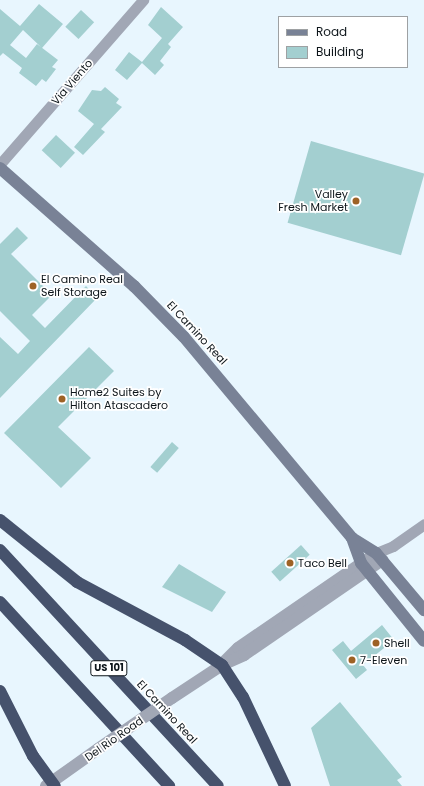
<!DOCTYPE html>
<html>
<head>
<meta charset="utf-8">
<style>
	body { margin:0 }
	#map { position:relative; width:424px; height:786px; overflow:hidden; background:#e8f6fe; font-family:Poppins,sans-serif }
	div>[style] { position:absolute }
	[style*='--x'] { left:calc(var(--x)*1px); top:calc(var(--y)*1px); width:calc(var(--w)*1px); rotate:calc(var(--a)*1deg) }
	.building>* { inset:0; background:#a3cfd0; transform-origin:0 0 }
	.minor>* { height:11px; margin:-5.5px; padding:0 5.5px; transform-origin:5.5px; border-radius:5.5px; background:#a1a7b5 }
	.tertiary>* { height:12px; margin:-6px; padding:0 6px; transform-origin:6px; border-radius:6px; background:#a1a7b5 }
	.secondary>* { height:12px; margin:-6px; padding:0 6px; transform-origin:6px; border-radius:6px; background:#798296 }
	.motorway>* { height:12px; margin:-6px; padding:0 6px; transform-origin:6px; border-radius:6px; background:#46526c }
	.tertiary-bridge>* { height:12px; margin:-6px; padding:0 6px; transform-origin:6px; border-radius:6px; background:#a1a7b5 }
	.dots>* { width:11px; height:11px; translate:-50% -50%; box-sizing:border-box; border:2px solid #fff; border-radius:50% }
	span { translate:-50% -50%; white-space:nowrap; text-align:center; line-height:1.15; -webkit-text-stroke:3.5px #fff; paint-order:stroke }
	.shield-label span { padding:1px 3px; background:#fff; border:1px solid; border-radius:3px; -webkit-text-stroke-width:0 }
	.shield-label { font-size:10px; color:#0d151a; font-weight:700 }
	.street-label { font-size:11px; color:#0d151a }
	.poi-label { font-size:11px; color:#0d151a }
	.right { translate:-100% -50%; text-align:right }
	.left { translate:0 -50%; text-align:left }
	.legend { position:absolute; left:278px; top:16px; width:130px; height:52px; box-sizing:border-box; background:#fff; border:1px solid #9ea1a3; margin:0; padding:5px 7px; list-style:none; font-size:12px; color:#0d151a }
	.legend li { display:flex; align-items:center; gap:8px; height:20px }
	.legend b { width:20px; border:1px solid #9ea1a3 }
</style>
</head>
<body>
<div id="map">
	<div class="building">
		<i style="clip-path:polygon(39px 4px,63px 24px,42px 48px,23px 30px,10px 45px,26px 58px,37px 44px,58px 60px,52px 67px,56px 69px,46px 82px,42px 79px,36px 86px,19px 73px,22px 68px,3px 53px,0 56px,0 9px,20px 26px)"></i>
		<i style="clip-path:polygon(161px 7px,183px 27px,168px 44px,171px 47px,160px 61px,164px 65px,155px 75px,142px 63px,127px 80px,115px 70px,129px 52px,142px 62px,162px 38px,148px 25px)"></i>
		<i style="left:81px;top:10px;width:18px;height:23px;rotate:43deg"></i>
		<i style="clip-path:polygon(105px 87px,119px 99px,116px 103px,122px 107px,101px 129px,105px 132px,83px 155px,74px 147px,94px 124px,78px 111px,92px 90px,101px 91px)"></i>
		<i style="left:56px;top:135px;width:26px;height:21px;rotate:43deg"></i>
		<i style="left:311px;top:141px;width:118px;height:85px;rotate:16deg"></i>
		<i style="clip-path:polygon(17px 227px,28px 238px,11px 254px,52px 295px,32px 315px,45px 328px,86px 286px,97px 298px,0 398px,0 337px,18px 354px,30px 341px,0 311px,0 244px)"></i>
		<i style="clip-path:polygon(89px 347px,114px 371px,58px 427px,91px 458px,61px 488px,4px 433px)"></i>
		<i style="left:172px;top:442px;width:9px;height:33px;rotate:41deg"></i>
		<i style="left:301px;top:545px;width:13px;height:40px;rotate:48deg"></i>
		<i style="clip-path:polygon(179px 564px,226px 592px,212px 612px,162px 587px)"></i>
		<i style="clip-path:polygon(382px 625px,394px 640px,363px 665px,367px 670px,356px 679px,332px 650px,343px 641px,351px 651px)"></i>
		<i style="clip-path:polygon(340px 702px,402px 777px,397px 780px,402px 786px,330px 786px,311px 728px)"></i>
	</div>
	<div class="minor">
		<i style="--x:0;--y:164;--w:218;--a:-48.9"></i>
		<i style="--x:376;--y:553;--w:18;--a:-22"></i>
		<i style="--x:393;--y:546;--w:38;--a:-35"></i>
	</div>
	<div class="tertiary">
		<i style="--x:225;--y:661;--w:18;--a:-45"></i>
		<i style="--x:238;--y:648;--w:168;--a:-34.5"></i>
		<i style="--x:172;--y:698;--w:60;--a:-33.4"></i>
		<i style="--x:222;--y:665;--w:24;--a:-24"></i>
		<i style="--x:244;--y:655;--w:168;--a:-34.5"></i>
		<i style="--x:46;--y:786;--w:64;--a:-35.4"></i>
	</div>
	<div class="secondary">
		<i style="--x:0;--y:168;--w:179;--a:41.4"></i>
		<i style="--x:134;--y:286;--w:71;--a:45.6"></i>
		<i style="--x:184;--y:337;--w:262;--a:50.1"></i>
		<i style="--x:352;--y:538;--w:28;--a:32"></i>
		<i style="--x:376;--y:553;--w:75;--a:49.9"></i>
		<i style="--x:352;--y:538;--w:27;--a:70"></i>
		<i style="--x:361;--y:563;--w:100;--a:51.1"></i>
	</div>
	<div class="motorway">
		<i style="--x:0;--y:520;--w:99;--a:38.8"></i>
		<i style="--x:77;--y:582;--w:123;--a:28.2"></i>
		<i style="--x:185;--y:640;--w:45;--a:34"></i>
		<i style="--x:222;--y:665;--w:38;--a:57"></i>
		<i style="--x:243;--y:697;--w:98;--a:64.7"></i>
		<i style="--x:0;--y:550;--w:321;--a:47.3"></i>
		<i style="--x:0;--y:602;--w:250;--a:47.4"></i>
		<i style="--x:0;--y:691;--w:73;--a:63.1"></i>
		<i style="--x:33;--y:756;--w:37;--a:54"></i>
	</div>
	<div class="tertiary-bridge">
		<i style="--x:98;--y:749;--w:90;--a:-34.6"></i>
	</div>
	<div class="dots">
		<i style="left:356px;top:201px;background:#9e6225"></i>
		<i style="left:33px;top:286px;background:#9e6225"></i>
		<i style="left:62px;top:399px;background:#9e6225"></i>
		<i style="left:290px;top:563px;background:#9e6225"></i>
		<i style="left:376px;top:643px;background:#9e6225"></i>
		<i style="left:352px;top:660px;background:#9e6225"></i>
	</div>
	<div class="shield-label">
		<span style="left:109px;top:668px">US 101</span>
	</div>
	<div class="street-label">
		<span style="left:72px;top:82px;rotate:-49deg">Via Viento</span>
		<span style="left:197px;top:333px;rotate:47deg">El Camino Real</span>
		<span style="left:167px;top:712px;rotate:47deg">El Camino Real</span>
		<span style="left:114px;top:739px;rotate:-35deg">Del Rio Road</span>
	</div>
	<div class="poi-label">
		<span class="right" style="left:348px;top:201px">Valley<br>Fresh Market</span>
		<span class="left" style="left:41px;top:286px">El Camino Real<br>Self Storage</span>
		<span class="left" style="left:70px;top:399px">Home2 Suites by<br>Hilton Atascadero</span>
		<span class="left" style="left:298px;top:563px">Taco Bell</span>
		<span class="left" style="left:384px;top:643px">Shell</span>
		<span class="left" style="left:360px;top:660px">7-Eleven</span>
	</div>
	<ul class="legend">
	<li><b style="height:5px;background:#798296"></b>Road</li>
	<li><b style="height:11px;background:#a3cfd0"></b>Building</li>
	</ul>
</div>
</body>
</html>
